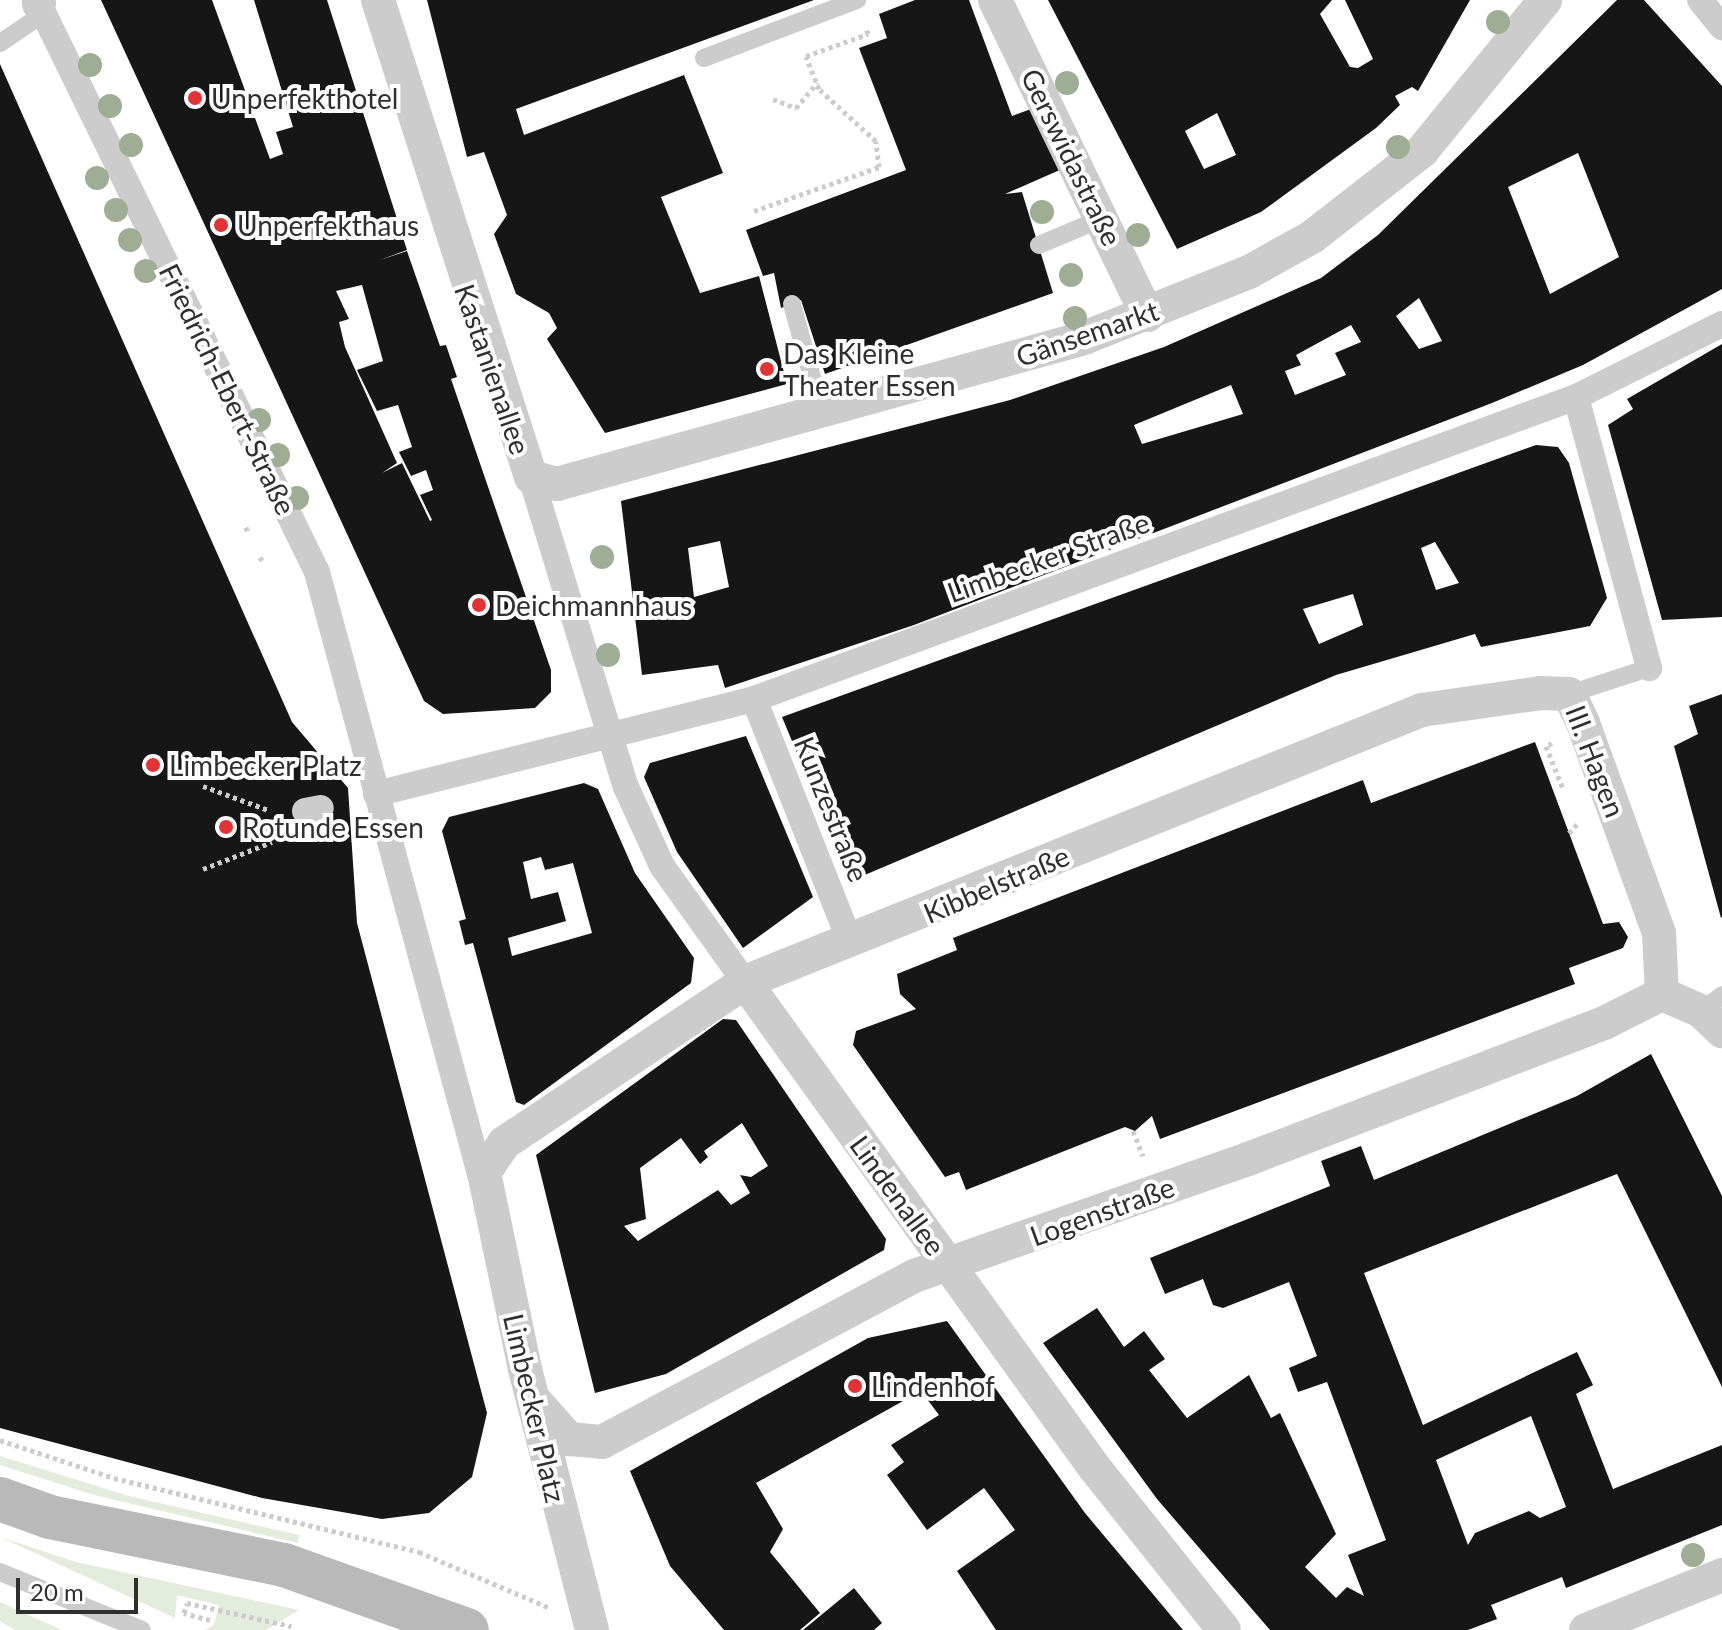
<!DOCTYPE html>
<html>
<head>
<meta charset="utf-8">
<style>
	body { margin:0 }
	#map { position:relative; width:1722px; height:1630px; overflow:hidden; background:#fff; font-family:Lato,sans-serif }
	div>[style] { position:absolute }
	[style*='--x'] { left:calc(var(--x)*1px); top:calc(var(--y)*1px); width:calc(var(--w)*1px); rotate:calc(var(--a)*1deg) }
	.green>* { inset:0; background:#e4ecdd }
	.building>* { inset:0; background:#161616 }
	.path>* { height:5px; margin-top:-2.5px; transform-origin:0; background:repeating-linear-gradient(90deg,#ccc 0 4px,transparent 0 8px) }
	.service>* { height:18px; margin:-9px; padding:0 9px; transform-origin:9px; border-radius:9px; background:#ccc }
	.pedestrian>* { height:26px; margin:-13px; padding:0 13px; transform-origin:13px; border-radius:13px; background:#ccc }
	.minor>* { height:34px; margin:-17px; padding:0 17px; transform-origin:17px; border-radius:17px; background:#ccc }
	.secondary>* { height:44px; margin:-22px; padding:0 22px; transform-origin:22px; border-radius:22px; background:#b9b9b9 }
	.trees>* { width:24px; height:24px; margin:-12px; border-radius:50%; background:#9ead94 }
	.dots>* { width:22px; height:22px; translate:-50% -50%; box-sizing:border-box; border:4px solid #fff; border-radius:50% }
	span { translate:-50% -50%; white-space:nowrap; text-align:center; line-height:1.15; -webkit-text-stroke:8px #fff; paint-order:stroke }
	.poi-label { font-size:28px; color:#2f2f2f }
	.left { translate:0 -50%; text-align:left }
	.street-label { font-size:28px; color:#2f2f2f }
	.scale { position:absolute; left:16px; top:1578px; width:122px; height:36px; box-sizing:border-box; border:4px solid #2f2f2f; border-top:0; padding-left:10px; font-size:24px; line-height:28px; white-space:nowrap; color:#2f2f2f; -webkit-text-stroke:6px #fff; paint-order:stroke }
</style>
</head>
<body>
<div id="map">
	<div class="green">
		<i style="clip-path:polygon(0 1456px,129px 1496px,299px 1535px,298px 1543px,94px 1495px,0 1465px)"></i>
		<i style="clip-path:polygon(0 1537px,76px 1562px,299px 1610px,266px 1630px,205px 1630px,214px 1625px,219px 1605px,177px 1595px,175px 1618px)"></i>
		<i style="clip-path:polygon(0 1602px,62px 1630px,15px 1630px,0 1621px)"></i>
	</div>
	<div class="building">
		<i style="clip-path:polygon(evenodd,101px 0,212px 0,270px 159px,283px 154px,276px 132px,293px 127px,254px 0,327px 0,407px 250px,380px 260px,407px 251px,440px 346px,446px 345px,457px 377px,451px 379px,551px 670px,551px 692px,535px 708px,443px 714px,424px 701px,101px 0,362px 285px,383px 361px,357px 370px,377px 411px,398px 405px,412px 447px,399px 452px,411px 476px,426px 470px,433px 490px,420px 495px,432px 520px,430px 521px,402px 463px,382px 473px,397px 463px,345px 347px,339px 322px,349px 319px,336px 291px,362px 285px)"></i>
		<i style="clip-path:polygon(427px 0,814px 0,516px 109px,524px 135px,684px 75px,723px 173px,661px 197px,700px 293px,759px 276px,787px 384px,605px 433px,547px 339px,557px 328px,549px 313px,516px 294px,494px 234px,507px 215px,484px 152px,467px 157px)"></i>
		<i style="clip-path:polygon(915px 0,969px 0,1012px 116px,1031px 109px,1062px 169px,1005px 194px,1022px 192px,1053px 293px,825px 374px,801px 300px,781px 308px,774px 273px,763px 276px,746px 230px,906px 170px,859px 48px,887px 38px,879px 14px)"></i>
		<i style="clip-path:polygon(evenodd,1048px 0,1332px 0,1320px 14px,1350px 67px,1358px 68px,1373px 59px,1345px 0,1470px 0,1418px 91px,1412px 87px,1395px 96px,1400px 105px,1376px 128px,1261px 212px,1177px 249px,1048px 0,1217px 113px,1236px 155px,1204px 169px,1185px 131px,1217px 113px)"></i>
		<i style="clip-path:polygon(evenodd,1617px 0,1644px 0,1722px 86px,1722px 289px,1583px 365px,1492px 403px,914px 625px,725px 688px,718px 665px,642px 675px,621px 501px,1010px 400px,1164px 347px,1321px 278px,1378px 235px,1617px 0,1578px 153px,1619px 257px,1550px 294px,1508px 187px,1578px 153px,1617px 0,1419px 298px,1442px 341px,1419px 349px,1396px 316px,1419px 298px,1617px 0,1351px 325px,1361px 342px,1335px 353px,1346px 375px,1295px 395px,1285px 371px,1301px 365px,1296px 355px,1351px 325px,1617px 0,1231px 385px,1243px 414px,1142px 444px,1134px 425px,1231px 385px,1617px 0,720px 541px,729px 587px,694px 597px,688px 548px,720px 541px)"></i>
		<i style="clip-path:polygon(0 64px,292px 722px,348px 788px,357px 923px,487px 1413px,472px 1477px,429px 1513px,382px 1519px,262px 1498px,0 1428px)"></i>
		<i style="clip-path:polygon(1722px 344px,1722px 617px,1662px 620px,1608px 425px,1633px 409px,1627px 399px)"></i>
		<i style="clip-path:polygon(evenodd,1536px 445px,1558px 447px,1569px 463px,1607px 598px,1590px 626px,1481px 647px,1475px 634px,1336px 675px,860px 877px,847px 873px,782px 717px,1536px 445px,1435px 542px,1459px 583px,1436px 590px,1421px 548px,1435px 542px,1536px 445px,1353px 594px,1363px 625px,1319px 644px,1303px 609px,1353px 594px)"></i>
		<i style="clip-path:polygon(1722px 694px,1722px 917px,1721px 918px,1674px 746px,1698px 734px,1689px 706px)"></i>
		<i style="clip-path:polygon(746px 736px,813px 897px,743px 948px,677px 852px,644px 777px,650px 763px)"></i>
		<i style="clip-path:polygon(1535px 742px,1603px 924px,1619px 922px,1628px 937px,1623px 948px,1569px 968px,1575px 984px,1160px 1139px,1152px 1116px,1135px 1131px,1125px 1127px,966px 1190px,959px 1172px,945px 1177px,853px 1045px,856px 1031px,916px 1009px,900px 994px,897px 974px,957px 950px,953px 938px,1363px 780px,1371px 803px)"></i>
		<i style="clip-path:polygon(evenodd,584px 783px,598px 789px,635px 873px,694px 958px,691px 983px,524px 1105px,516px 1102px,473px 943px,465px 945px,459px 921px,466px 919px,442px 831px,449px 817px,584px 783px,541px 857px,545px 870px,573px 863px,592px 933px,512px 956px,508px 938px,566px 921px,558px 892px,531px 899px,523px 862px,541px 857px)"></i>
		<i style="clip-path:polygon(evenodd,723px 1019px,736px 1020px,886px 1239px,884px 1250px,666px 1374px,595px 1393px,536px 1155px,723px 1019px,742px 1123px,768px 1166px,751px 1177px,740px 1175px,750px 1193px,731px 1205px,718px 1190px,638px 1241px,624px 1226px,646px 1219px,640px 1168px,681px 1138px,700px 1164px,708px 1157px,704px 1151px,742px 1123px)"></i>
		<i style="clip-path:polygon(evenodd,1651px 1054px,1722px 1196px,1722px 1387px,1617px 1174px,1364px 1273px,1423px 1425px,1577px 1352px,1593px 1385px,1576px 1394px,1613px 1489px,1722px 1445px,1722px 1525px,1566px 1588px,1562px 1577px,1491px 1605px,1497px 1619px,1468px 1630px,1270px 1630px,1157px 1499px,1043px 1343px,1097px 1308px,1124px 1347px,1144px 1331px,1165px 1359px,1149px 1370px,1187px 1418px,1249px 1375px,1271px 1418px,1280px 1413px,1336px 1534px,1305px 1567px,1336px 1598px,1347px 1587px,1364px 1596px,1348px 1555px,1386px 1540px,1327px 1382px,1298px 1392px,1289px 1368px,1317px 1356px,1289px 1282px,1223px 1308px,1213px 1305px,1203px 1279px,1165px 1294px,1150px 1258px,1330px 1186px,1321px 1161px,1361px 1146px,1374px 1180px,1577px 1096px,1651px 1054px,1531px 1416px,1566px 1507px,1540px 1518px,1529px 1511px,1475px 1533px,1468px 1545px,1436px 1460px,1531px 1416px)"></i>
		<i style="clip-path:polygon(947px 1321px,1085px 1513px,1183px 1630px,996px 1630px,957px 1571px,1015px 1530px,984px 1488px,927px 1530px,887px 1475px,904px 1462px,891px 1445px,939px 1415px,921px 1391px,756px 1483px,783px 1529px,770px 1552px,820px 1613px,800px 1630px,724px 1630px,670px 1566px,630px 1471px,868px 1338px)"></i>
		<i style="clip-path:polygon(854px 1588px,882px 1623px,874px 1630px,803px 1630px)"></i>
	</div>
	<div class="path">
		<i style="--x:773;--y:99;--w:25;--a:21"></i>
		<i style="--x:796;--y:108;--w:33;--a:-50"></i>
		<i style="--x:754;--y:211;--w:133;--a:-19.4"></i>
		<i style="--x:879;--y:167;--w:26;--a:-97"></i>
		<i style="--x:876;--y:141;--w:77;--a:-137.6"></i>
		<i style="--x:819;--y:89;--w:35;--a:-112"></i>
		<i style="--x:806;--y:56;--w:66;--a:-19.5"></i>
		<i style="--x:868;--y:34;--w:6;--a:-108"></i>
		<i style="--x:246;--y:527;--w:6;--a:72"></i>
		<i style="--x:260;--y:557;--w:7;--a:63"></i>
		<i style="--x:1552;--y:743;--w:7;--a:153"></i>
		<i style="--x:1546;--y:746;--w:46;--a:68.4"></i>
		<i style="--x:203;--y:786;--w:72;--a:20.2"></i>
		<i style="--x:1569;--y:833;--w:12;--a:-48"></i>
		<i style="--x:203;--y:869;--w:74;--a:-21.4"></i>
		<i style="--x:1133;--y:1131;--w:27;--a:68"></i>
		<i style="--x:0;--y:1440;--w:120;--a:18.4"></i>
		<i style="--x:114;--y:1478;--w:314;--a:13.6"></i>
		<i style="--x:419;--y:1552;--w:140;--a:23.1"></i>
		<i style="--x:210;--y:1620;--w:27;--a:-165"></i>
		<i style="--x:184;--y:1613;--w:10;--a:-73"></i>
		<i style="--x:187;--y:1603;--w:107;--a:12.5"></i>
	</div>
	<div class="service">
		<i style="--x:0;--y:43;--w:40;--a:-34"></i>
		<i style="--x:33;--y:21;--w:18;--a:-71"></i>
		<i style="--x:704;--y:58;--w:164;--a:-20.8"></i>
		<i style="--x:1039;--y:245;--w:69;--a:-22.9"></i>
		<i style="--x:792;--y:304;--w:114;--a:74.7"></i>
		<i style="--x:1569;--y:694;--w:84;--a:-18"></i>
		<i style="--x:1701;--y:1011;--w:26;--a:-37"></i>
		<i style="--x:0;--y:1572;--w:153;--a:22.2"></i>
	</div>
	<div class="pedestrian">
		<i style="--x:1700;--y:0;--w:35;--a:51"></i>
		<i style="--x:39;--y:4;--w:632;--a:63.92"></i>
		<i style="--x:317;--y:572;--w:635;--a:74.85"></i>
		<i style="--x:1576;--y:397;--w:281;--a:74.9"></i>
		<i style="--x:531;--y:477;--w:324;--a:73"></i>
		<i style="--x:626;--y:787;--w:87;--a:65.5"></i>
		<i style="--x:662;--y:866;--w:143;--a:54.4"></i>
		<i style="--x:754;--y:699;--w:260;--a:68.4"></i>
		<i style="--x:376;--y:794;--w:390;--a:-14.1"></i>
		<i style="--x:754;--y:699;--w:876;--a:-20.17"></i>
		<i style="--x:1576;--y:397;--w:163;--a:-26.6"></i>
		<i style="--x:305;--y:811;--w:16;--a:-11"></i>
	</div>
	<div class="minor">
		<i style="--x:39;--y:0;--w:4;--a:90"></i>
		<i style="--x:378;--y:0;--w:501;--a:72.22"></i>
		<i style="--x:531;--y:477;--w:27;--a:15"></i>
		<i style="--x:557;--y:484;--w:547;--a:-15.48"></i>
		<i style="--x:1084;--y:338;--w:178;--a:-21.8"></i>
		<i style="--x:1249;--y:272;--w:72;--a:-29.1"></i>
		<i style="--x:1312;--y:237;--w:140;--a:-38"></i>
		<i style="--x:1422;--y:151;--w:195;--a:-50.8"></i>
		<i style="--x:995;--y:0;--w:350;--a:64.2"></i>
		<i style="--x:745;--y:982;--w:598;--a:54.26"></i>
		<i style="--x:1094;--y:1467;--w:208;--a:51.4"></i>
		<i style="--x:536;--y:1402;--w:50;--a:48.3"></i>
		<i style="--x:569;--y:1439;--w:33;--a:5"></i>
		<i style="--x:602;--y:1442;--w:353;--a:-28"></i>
		<i style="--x:914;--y:1276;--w:354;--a:-19.3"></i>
		<i style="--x:1248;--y:1159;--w:381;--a:-20.9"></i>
		<i style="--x:1604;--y:1023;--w:65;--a:-26.6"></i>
		<i style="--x:1662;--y:994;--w:43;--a:23.6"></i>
		<i style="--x:1701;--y:1011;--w:29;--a:44"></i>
		<i style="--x:592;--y:1630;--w:269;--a:-104.4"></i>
		<i style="--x:525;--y:1369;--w:200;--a:-101.8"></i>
		<i style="--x:484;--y:1173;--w:36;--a:-56"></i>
		<i style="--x:504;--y:1143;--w:290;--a:-33.7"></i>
		<i style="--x:745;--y:982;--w:730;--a:-21.89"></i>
		<i style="--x:1422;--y:710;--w:120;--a:-8.1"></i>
		<i style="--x:1541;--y:693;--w:28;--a:2"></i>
		<i style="--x:1569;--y:694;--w:32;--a:64"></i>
		<i style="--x:1583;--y:723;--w:223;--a:70.1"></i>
		<i style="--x:1659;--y:933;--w:61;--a:87.2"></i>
		<i style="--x:1586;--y:1630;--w:147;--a:-22"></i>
	</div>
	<div class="secondary">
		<i style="--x:0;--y:1499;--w:53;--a:19.8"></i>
		<i style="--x:50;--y:1517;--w:239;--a:11.6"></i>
		<i style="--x:284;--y:1565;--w:194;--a:19.6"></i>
	</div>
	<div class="trees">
		<i style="left:1498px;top:22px"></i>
		<i style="left:90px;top:65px"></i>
		<i style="left:1067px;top:83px"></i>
		<i style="left:110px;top:106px"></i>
		<i style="left:131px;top:145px"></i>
		<i style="left:1398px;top:147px"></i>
		<i style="left:97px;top:178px"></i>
		<i style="left:116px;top:210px"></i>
		<i style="left:1042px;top:212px"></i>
		<i style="left:1138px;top:235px"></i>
		<i style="left:130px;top:240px"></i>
		<i style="left:146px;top:271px"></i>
		<i style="left:1071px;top:275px"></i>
		<i style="left:1075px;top:318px"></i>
		<i style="left:259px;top:420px"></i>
		<i style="left:278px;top:455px"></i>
		<i style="left:297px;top:498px"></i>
		<i style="left:602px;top:557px"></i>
		<i style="left:608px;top:655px"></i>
		<i style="left:1693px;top:1555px"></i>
	</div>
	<div class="dots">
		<i style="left:195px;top:98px;background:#e43336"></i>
		<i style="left:221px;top:225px;background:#e43336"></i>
		<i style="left:767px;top:369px;background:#e43336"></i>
		<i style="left:479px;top:605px;background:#e43336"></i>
		<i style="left:153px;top:765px;background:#e43336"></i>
		<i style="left:226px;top:827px;background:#e43336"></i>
		<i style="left:855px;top:1386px;background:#e43336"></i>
	</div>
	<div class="poi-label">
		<span class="left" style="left:211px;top:98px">Unperfekthotel</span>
		<span class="left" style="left:237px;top:225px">Unperfekthaus</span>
		<span class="left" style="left:783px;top:369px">Das Kleine<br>Theater Essen</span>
		<span class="left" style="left:495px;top:605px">Deichmannhaus</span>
		<span class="left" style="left:169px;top:765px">Limbecker Platz</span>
		<span class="left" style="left:242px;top:827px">Rotunde Essen</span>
		<span class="left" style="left:871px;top:1386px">Lindenhof</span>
	</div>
	<div class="street-label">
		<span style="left:1072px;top:157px;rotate:64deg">Gerswidastraße</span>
		<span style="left:1087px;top:333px;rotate:-19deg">Gänsemarkt</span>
		<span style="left:493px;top:369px;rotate:71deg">Kastanienallee</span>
		<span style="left:228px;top:389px;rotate:64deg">Friedrich-Ebert-Straße</span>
		<span style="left:1048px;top:557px;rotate:-20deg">Limbecker Straße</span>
		<span style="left:1596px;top:761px;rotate:69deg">III. Hagen</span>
		<span style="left:832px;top:809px;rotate:68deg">Kunzestraße</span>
		<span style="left:996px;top:884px;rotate:-23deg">Kibbelstraße</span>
		<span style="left:898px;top:1195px;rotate:54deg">Lindenallee</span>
		<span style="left:1102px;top:1211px;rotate:-20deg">Logenstraße</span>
		<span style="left:535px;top:1408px;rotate:77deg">Limbecker Platz</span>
	</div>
	<div class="scale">20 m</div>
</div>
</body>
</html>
